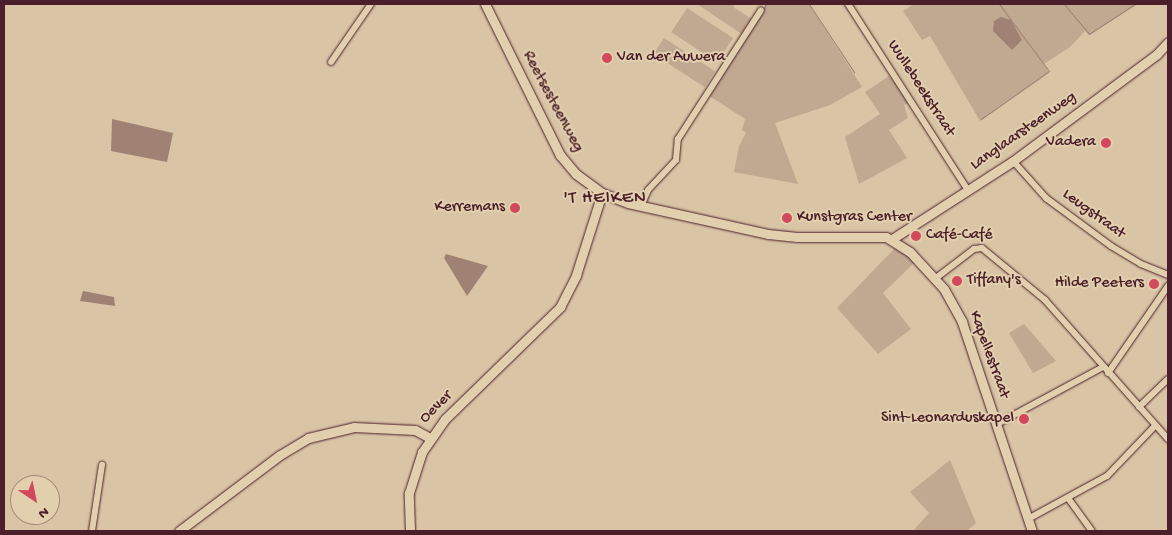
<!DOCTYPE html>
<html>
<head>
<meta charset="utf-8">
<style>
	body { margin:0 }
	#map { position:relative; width:1172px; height:535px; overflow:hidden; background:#d9c4a5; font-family:"Gochi Hand",sans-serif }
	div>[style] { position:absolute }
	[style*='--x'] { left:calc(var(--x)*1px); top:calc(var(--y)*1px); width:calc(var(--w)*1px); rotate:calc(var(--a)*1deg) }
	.green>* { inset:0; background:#c1a991; transform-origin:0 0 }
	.water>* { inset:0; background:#a08275 }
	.stream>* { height:1px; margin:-0.5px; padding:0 0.5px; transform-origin:0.5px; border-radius:0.5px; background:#a08275 }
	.roads { filter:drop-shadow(0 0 1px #4a1f2b) drop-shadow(0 0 1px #4a1f2b) }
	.street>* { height:6px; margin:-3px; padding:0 3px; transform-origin:3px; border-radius:3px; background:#e2cfad }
	.secondary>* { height:9px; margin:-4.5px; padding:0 4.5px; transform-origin:4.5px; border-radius:4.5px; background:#e2cfad }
	.dots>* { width:14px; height:14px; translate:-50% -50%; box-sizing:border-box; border:2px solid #e2cfad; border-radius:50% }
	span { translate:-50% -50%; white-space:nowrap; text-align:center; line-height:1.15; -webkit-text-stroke:4px #e2cfad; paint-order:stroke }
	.poi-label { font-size:16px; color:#4a1f2b }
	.left { translate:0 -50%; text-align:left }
	.right { translate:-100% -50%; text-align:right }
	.street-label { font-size:16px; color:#4a1f2b }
	.neighbourhood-label { font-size:18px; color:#4a1f2b; letter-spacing:1px }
	.frame { position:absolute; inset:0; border:5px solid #4a1f2b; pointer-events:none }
	.north { position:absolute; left:10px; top:475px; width:50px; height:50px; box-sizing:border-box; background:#e2cfad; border:1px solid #a58979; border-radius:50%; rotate:146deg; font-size:14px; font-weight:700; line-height:20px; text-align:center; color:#4a1f2b }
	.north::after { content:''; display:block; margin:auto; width:18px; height:22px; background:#d1495b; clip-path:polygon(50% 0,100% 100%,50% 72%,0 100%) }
</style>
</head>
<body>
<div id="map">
	<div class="green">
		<i style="clip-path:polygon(697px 4px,735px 4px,733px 7px,755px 21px,766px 4px,809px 4px,862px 87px,830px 105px,775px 123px,798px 184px,734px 172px,739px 146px,746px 133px,742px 130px,745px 119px,705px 93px,743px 35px)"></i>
		<i style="clip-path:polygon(914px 4px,1137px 4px,1089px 35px,1085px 31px,1070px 47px,1044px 64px,1049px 73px,980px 121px,930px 36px,922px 40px,903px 11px)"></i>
		<i style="left:687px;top:8px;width:55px;height:29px;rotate:33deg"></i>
		<i style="left:664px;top:38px;width:61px;height:19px;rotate:33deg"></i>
		<i style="clip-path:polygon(889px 76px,910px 102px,904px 105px,908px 118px,889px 130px,907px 158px,859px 184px,845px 137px,880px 114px,865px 92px)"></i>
		<i style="clip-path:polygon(897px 246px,915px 262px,883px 293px,911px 329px,878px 354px,837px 308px)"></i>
		<i style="clip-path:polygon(1024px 324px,1056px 361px,1033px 373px,1009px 333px)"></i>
		<i style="clip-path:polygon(950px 460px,976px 523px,967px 531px,913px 531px,929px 513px,910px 492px)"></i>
	</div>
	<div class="water">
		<i style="clip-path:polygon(1001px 17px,1011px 20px,1022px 40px,1012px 50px,993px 31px,994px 21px)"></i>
		<i style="clip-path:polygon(112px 119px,173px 133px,167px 162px,111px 151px)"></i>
		<i style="clip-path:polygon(446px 254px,488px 266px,467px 296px,444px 258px)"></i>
		<i style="clip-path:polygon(83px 291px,114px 297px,115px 306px,80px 301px)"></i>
	</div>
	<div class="stream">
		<i style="--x:809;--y:4;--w:82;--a:56.5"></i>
		<i style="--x:1064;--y:4;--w:39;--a:50"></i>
		<i style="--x:1089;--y:34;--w:55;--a:-33.1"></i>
		<i style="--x:764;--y:9;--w:5;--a:-68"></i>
		<i style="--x:981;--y:119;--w:83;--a:-35.2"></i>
		<i style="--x:1049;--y:71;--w:84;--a:-126.7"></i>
	</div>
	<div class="roads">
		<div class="street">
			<i style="--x:848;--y:4;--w:221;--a:57.2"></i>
			<i style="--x:331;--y:62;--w:70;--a:-55.4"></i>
			<i style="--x:1013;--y:161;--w:50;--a:48.3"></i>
			<i style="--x:1046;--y:198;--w:81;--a:36.4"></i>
			<i style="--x:1111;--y:246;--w:35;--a:31"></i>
			<i style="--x:1141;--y:264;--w:29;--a:22"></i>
			<i style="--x:641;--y:206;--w:17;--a:-66"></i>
			<i style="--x:648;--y:190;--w:41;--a:-47"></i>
			<i style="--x:676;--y:160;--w:21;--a:-85"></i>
			<i style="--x:678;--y:139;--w:153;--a:-57.2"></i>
			<i style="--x:936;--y:278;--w:48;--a:-37.3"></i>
			<i style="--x:974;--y:249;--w:8;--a:-7"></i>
			<i style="--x:982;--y:248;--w:82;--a:39.5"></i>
			<i style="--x:1045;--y:300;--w:186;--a:48.5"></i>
			<i style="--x:1108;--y:373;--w:106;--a:-55.4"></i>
			<i style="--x:1139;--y:407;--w:40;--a:-44"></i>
			<i style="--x:997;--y:424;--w:120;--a:-28.3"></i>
			<i style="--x:1068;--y:498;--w:41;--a:54"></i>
			<i style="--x:1028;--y:519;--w:90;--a:-28.6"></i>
			<i style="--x:1107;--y:476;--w:69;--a:-46.2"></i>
			<i style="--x:92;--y:531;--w:67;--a:-81.4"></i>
		</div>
		<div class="secondary">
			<i style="--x:485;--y:4;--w:169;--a:63.6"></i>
			<i style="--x:560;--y:155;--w:25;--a:50"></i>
			<i style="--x:576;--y:174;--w:32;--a:36"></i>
			<i style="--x:602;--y:193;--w:28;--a:21"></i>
			<i style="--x:628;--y:203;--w:143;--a:12.5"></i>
			<i style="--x:768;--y:234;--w:29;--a:6"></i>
			<i style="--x:797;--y:237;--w:89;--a:0"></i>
			<i style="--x:886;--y:237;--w:28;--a:32"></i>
			<i style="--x:910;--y:252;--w:50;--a:47.4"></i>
			<i style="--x:944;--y:289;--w:38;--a:61"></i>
			<i style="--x:962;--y:322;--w:220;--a:71.5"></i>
			<i style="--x:892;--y:239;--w:144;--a:-32.8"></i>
			<i style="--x:1013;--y:161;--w:179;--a:-36.6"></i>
			<i style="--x:1157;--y:54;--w:16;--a:-47"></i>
			<i style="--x:179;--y:531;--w:126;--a:-37"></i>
			<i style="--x:280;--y:455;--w:33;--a:-31"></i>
			<i style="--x:308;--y:438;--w:47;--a:-13.4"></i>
			<i style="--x:354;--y:427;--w:61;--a:2.8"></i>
			<i style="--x:415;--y:430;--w:17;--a:28"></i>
			<i style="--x:410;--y:531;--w:38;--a:-92"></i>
			<i style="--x:409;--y:493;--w:43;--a:-72.4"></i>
			<i style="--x:422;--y:452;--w:40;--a:-55.1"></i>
			<i style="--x:445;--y:419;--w:161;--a:-44.2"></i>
			<i style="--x:560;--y:307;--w:36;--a:-63"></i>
			<i style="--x:576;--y:275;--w:86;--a:-72.4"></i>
		</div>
	</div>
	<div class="dots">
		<i style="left:607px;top:58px;background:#d1495b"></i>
		<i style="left:1106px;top:143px;background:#d1495b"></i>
		<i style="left:515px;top:208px;background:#d1495b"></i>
		<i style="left:787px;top:218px;background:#d1495b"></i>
		<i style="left:916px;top:236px;background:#d1495b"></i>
		<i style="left:957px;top:281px;background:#d1495b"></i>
		<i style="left:1154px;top:284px;background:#d1495b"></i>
		<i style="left:1024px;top:419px;background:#d1495b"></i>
	</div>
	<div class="poi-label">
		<span class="left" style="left:617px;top:58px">Van der Auwera</span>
		<span class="right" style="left:1096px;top:143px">Vadera</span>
		<span class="right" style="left:505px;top:208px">Kerremans</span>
		<span class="left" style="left:797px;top:218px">Kunstgras Center</span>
		<span class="left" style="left:926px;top:236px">Café-Café</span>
		<span class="left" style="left:967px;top:281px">Tiffany's</span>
		<span class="right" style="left:1144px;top:284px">Hilde Peeters</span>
		<span class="right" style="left:1014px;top:419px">Sint-Leonarduskapel</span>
	</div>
	<div class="street-label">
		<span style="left:920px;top:89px;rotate:57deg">Wullebeekstraat</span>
		<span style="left:552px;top:102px;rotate:62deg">Reetsesteenweg</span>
		<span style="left:1024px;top:132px;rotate:-35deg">Langlaarsteenweg</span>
		<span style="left:1093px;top:215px;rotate:36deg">Leugstraat</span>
		<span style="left:988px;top:355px;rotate:70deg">Kapellestraat</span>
		<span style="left:437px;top:408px;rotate:-45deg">Oever</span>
	</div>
	<div class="neighbourhood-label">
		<span style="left:605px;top:199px">'T HEIKEN</span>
	</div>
	<div class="frame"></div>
	<div class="north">N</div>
</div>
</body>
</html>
